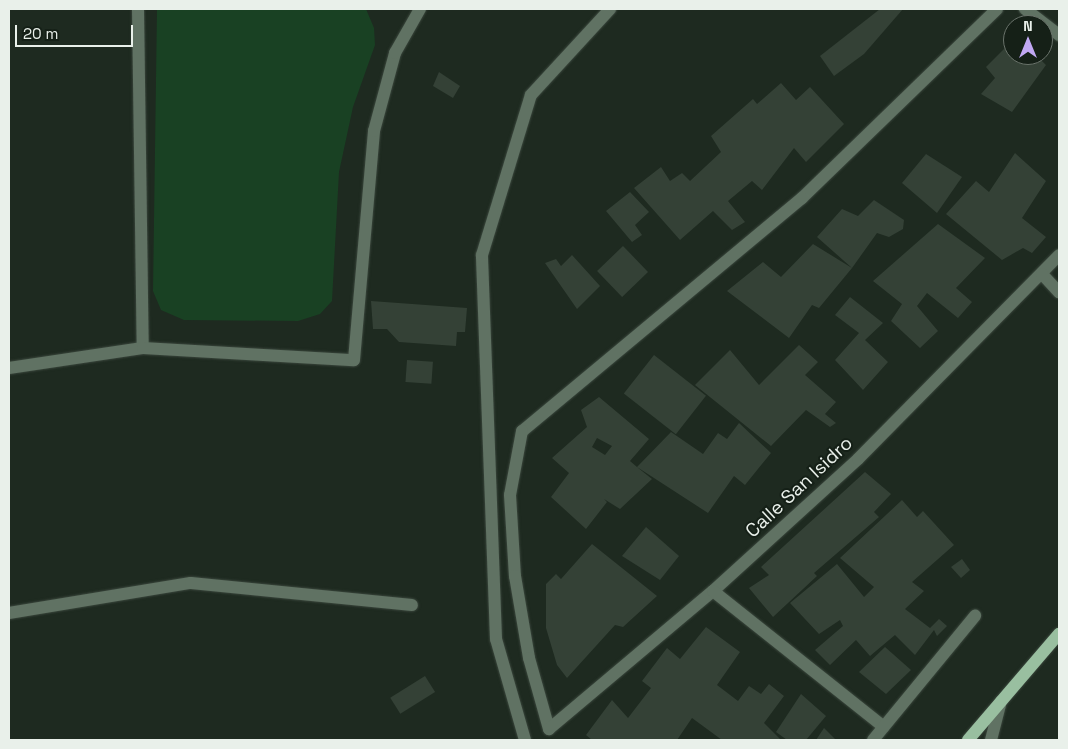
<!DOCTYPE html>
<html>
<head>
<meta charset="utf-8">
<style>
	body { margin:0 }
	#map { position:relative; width:1068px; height:749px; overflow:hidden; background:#1e2a20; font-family:"Space Grotesk",sans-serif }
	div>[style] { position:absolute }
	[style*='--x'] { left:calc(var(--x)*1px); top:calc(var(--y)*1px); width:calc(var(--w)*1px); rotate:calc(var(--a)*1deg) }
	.green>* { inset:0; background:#194123 }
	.building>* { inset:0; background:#344136; transform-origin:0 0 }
	.roads { filter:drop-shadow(0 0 1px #3a463c) drop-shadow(0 0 1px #3a463c) }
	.minor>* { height:12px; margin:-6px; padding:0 6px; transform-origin:6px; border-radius:6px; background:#607263 }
	.major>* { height:12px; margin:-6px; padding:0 6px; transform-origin:6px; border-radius:6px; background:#99bfa0 }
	span { translate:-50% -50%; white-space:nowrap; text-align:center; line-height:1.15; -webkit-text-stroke:4px #152017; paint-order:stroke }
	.street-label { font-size:19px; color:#e9f0ea }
	.frame { position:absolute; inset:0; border:10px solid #e9f0ea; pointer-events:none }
	.north { position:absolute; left:1003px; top:15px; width:50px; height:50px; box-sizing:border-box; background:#152017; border:1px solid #6a736b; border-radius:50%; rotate:0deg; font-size:14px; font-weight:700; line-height:20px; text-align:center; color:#e9f0ea }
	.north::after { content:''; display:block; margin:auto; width:18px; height:22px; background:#c1a8f3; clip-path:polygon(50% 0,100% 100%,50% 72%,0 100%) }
	.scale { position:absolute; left:15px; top:25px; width:118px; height:22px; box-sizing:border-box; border:2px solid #e9f0ea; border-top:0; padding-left:6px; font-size:15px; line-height:18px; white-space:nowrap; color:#e9f0ea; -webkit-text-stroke:4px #152017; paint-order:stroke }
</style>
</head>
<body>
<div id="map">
	<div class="green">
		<i style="clip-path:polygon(157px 9px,366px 9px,374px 28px,375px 45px,353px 107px,339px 172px,332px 301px,320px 314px,298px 321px,184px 320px,161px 310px,153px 291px)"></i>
	</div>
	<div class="building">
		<i style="clip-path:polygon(880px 9px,903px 9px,864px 54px,834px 76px,820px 56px)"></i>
		<i style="clip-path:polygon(1013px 40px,1013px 55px,1036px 55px,1046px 65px,1012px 112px,981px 94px,995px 78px,986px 67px)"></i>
		<i style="clip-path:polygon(439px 72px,460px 86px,453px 98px,433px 86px)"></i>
		<i style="clip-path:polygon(781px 83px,796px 100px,810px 87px,844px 124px,806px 162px,794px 148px,762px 190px,752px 181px,728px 201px,745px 222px,732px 230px,713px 211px,680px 240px,634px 188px,661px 167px,670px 181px,682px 173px,690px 181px,721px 152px,711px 136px,753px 99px,757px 104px)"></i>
		<i style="clip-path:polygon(1015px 153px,1046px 181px,1022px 218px,1046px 237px,1032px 253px,1023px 248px,1002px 260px,946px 214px,976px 181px,989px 192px)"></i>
		<i style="clip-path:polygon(926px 154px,962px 177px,937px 213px,902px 183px)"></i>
		<i style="clip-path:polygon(630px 192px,649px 212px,635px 225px,642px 235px,632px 242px,606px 211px)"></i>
		<i style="clip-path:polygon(874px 200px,904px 220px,903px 229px,889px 237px,877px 233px,852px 268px,819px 308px,812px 305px,789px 338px,727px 291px,763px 262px,781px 277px,813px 244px,852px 268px,817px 237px,842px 209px,858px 216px)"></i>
		<i style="clip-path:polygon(938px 224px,985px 258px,956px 288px,972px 302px,958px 318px,927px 293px,917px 306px,938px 331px,920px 348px,891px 321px,902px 304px,873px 281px)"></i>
		<i style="left:623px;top:246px;width:36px;height:36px;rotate:46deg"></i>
		<i style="clip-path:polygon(572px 255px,600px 286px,577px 309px,545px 263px,556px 259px,561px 266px)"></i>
		<i style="clip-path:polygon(850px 297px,883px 323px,865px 340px,888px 362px,863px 390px,835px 360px,859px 333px,835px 315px)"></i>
		<i style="clip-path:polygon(371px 301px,467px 308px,465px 332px,457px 332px,456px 346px,399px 342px,387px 329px,373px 329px)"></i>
		<i style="clip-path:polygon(799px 345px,818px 362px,805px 375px,836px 402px,825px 414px,836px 423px,830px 427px,806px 410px,771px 446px,695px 385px,730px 350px,759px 385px)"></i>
		<i style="left:654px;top:355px;width:66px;height:49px;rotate:38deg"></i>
		<i style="left:407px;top:360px;width:26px;height:22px;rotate:4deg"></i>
		<i style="clip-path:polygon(evenodd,599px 397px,649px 439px,630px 461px,637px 467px,671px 432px,703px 454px,718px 433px,727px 439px,739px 423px,771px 453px,745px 485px,734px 476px,708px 513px,637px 467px,652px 479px,620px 509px,604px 499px,607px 502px,586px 529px,551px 497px,569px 473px,552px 458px,587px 427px,581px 410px,599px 397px,597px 438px,612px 446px,605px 455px,592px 447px,597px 438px)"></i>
		<i style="clip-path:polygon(865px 472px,891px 494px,874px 512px,879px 517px,814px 573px,817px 576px,773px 617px,749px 588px,769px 575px,761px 567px)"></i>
		<i style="clip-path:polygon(902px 500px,917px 517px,923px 511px,954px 545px,912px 582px,924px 591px,905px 609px,930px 628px,939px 619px,947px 626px,937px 636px,934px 630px,915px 655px,895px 635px,870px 656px,856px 640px,830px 665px,815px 650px,843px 626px,840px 620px,819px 634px,790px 603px,837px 564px,864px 597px,874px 587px,840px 558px)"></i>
		<i style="clip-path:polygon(646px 527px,679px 556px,660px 580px,622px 556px)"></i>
		<i style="clip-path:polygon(592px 544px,657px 596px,623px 627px,615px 625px,567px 678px,557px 665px,546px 628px,546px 584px,556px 574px,561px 579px)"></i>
		<i style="clip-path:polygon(962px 559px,970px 570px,961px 578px,951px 567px)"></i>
		<i style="clip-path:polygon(706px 627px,740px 652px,717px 685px,738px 701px,749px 686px,761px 694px,769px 684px,784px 696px,764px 723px,781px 740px,722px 740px,692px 718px,677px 740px,592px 740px,586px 735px,612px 700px,628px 718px,651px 688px,642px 681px,667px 648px,680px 659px)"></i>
		<i style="clip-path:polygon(885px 647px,911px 670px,886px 694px,859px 672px)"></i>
		<i style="left:425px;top:676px;width:19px;height:41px;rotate:58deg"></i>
		<i style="clip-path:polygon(801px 694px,826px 716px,806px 740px,787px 740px,776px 732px)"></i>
		<i style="clip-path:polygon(824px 728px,836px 740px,816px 740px)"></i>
	</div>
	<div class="roads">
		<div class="minor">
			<i style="--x:138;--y:9;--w:339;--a:89.2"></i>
			<i style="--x:997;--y:9;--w:272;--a:135.9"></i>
			<i style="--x:802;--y:198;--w:364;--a:140.2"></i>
			<i style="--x:522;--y:431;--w:65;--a:100.6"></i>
			<i style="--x:510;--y:495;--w:81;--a:86.5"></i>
			<i style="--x:515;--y:576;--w:83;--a:80.3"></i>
			<i style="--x:529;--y:658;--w:74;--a:74.3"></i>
			<i style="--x:549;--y:729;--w:214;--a:-40.1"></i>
			<i style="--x:713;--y:591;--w:196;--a:-42.3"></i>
			<i style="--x:858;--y:459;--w:286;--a:-45.4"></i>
			<i style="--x:1025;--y:9;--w:43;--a:37.4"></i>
			<i style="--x:1042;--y:274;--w:25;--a:47"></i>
			<i style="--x:9;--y:368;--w:135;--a:-8.5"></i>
			<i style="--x:143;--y:348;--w:211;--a:3.3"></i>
			<i style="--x:354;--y:360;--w:230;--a:-85"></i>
			<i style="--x:374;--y:131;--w:81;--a:-74.9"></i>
			<i style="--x:395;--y:53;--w:51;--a:-60.4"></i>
			<i style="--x:713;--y:591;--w:218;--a:38.5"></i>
			<i style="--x:9;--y:613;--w:184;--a:-9.4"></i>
			<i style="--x:191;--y:583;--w:222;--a:5.7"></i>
			<i style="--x:525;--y:740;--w:105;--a:-106"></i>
			<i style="--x:496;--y:639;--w:384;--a:-92.1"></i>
			<i style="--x:482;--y:255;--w:167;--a:-73"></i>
			<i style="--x:531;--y:95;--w:117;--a:-47.4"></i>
			<i style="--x:873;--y:740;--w:161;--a:-50.6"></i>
			<i style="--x:991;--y:740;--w:40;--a:-75.6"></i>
		</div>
		<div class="major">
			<i style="--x:968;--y:740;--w:140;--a:-49.4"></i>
		</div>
	</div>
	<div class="street-label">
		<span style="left:799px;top:487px;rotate:-43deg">Calle San Isidro</span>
	</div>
	<div class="frame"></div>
	<div class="north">N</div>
	<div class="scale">20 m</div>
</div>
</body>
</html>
